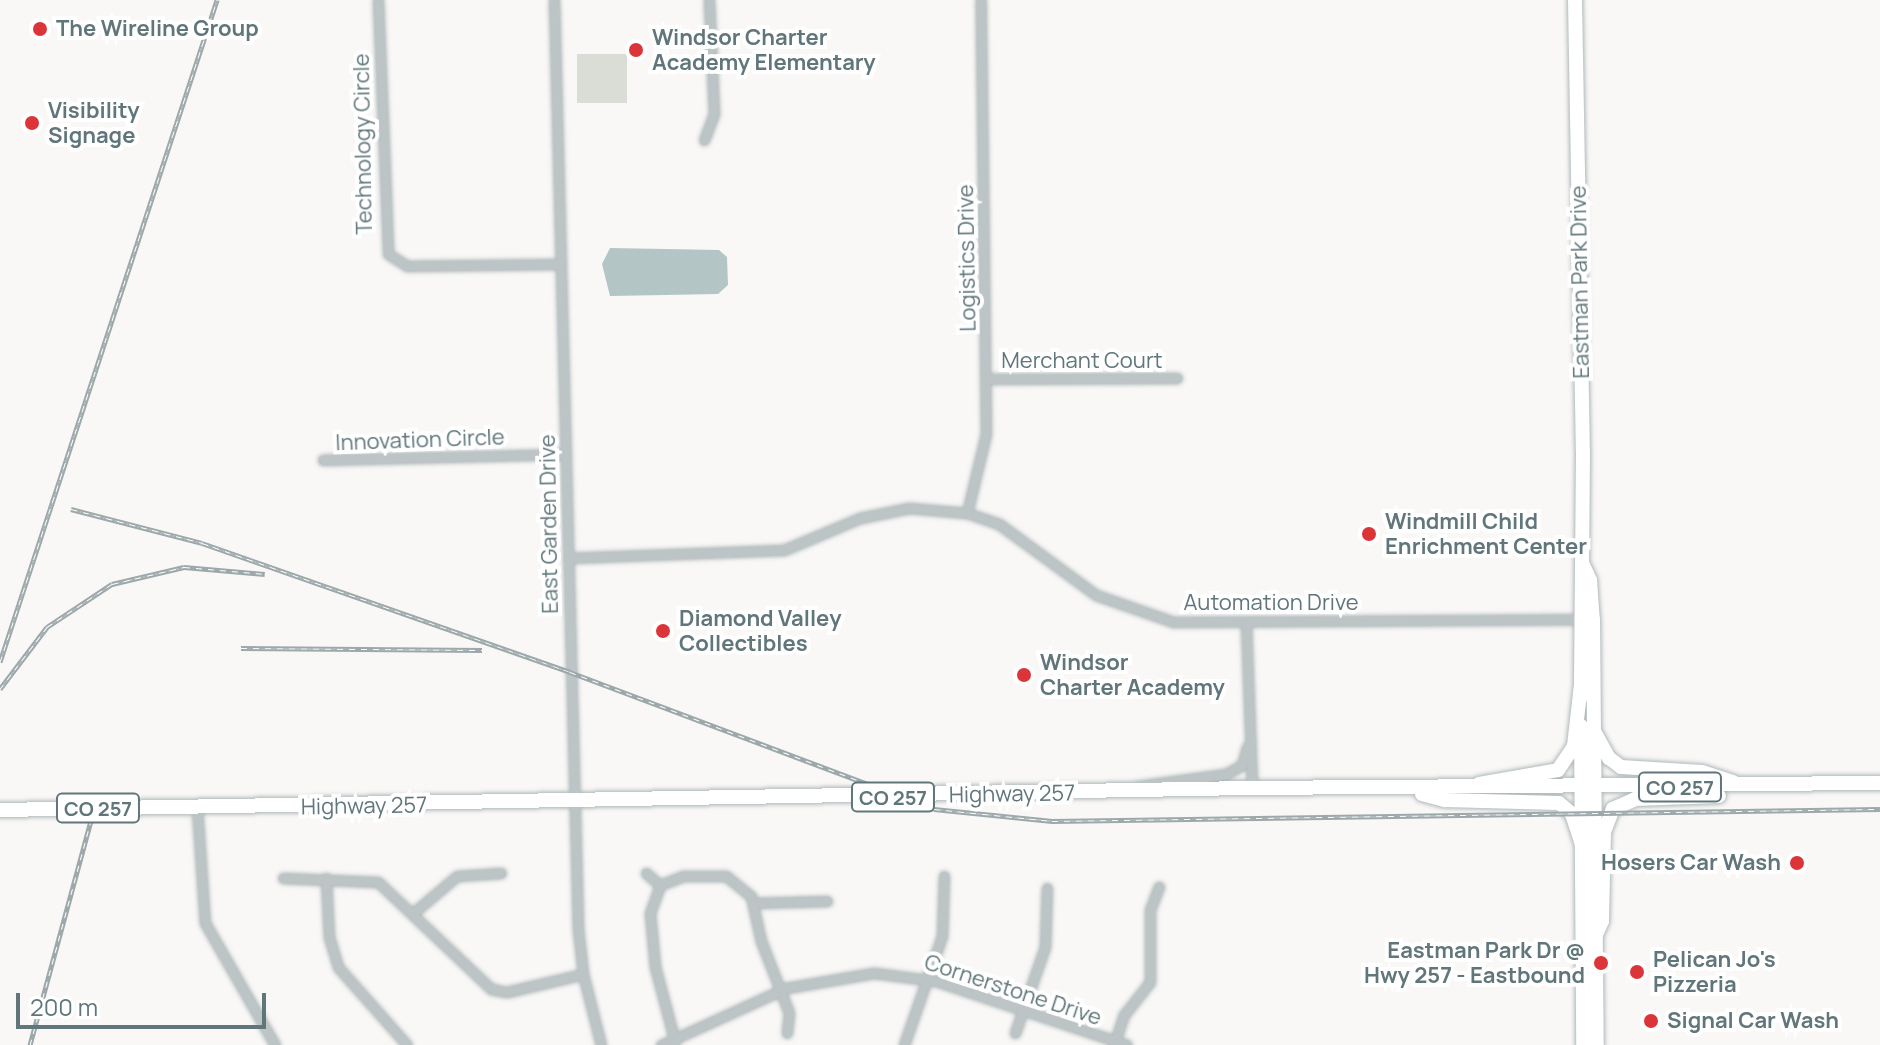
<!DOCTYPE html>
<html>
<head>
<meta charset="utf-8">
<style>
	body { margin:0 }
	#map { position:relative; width:1880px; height:1045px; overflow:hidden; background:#f9f8f6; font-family:Manrope,sans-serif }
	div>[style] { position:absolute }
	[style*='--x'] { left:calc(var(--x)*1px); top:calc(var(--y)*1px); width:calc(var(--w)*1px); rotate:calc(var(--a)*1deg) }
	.green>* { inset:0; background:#daddd6; transform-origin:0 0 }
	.water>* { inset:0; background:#b4c5c5 }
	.roads { filter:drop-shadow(0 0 2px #b0b9bb) drop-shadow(0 0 2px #b0b9bb) }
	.street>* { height:9px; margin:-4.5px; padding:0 4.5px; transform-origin:4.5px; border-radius:4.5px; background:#bdc4c6 }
	.secondary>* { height:14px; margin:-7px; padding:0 7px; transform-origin:7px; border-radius:7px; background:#fff }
	.primary>* { height:14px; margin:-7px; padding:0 7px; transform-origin:7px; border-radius:7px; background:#fff }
	.rail>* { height:5px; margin-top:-2.5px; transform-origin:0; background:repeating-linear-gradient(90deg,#fff 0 6px,#9da8ab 0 12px); box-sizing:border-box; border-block:2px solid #9da8ab }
	.dots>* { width:22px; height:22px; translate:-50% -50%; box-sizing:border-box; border:4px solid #fff; border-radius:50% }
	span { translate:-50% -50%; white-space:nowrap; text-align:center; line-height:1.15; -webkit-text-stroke:8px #fff; paint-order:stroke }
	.shield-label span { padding:2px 6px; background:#fff; border:2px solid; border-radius:6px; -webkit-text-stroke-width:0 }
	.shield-label { font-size:20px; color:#60767a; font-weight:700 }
	.poi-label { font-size:22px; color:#60767a; font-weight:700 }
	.left { translate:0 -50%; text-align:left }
	.right { translate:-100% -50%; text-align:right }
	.street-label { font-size:22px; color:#60767a }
	.scale { position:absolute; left:16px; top:993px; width:250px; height:36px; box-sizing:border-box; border:4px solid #60767a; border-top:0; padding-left:10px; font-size:24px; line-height:28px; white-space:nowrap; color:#60767a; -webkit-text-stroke:6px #fff; paint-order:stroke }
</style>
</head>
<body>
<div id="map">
	<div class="green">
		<i style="left:577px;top:54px;width:50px;height:49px"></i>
	</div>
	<div class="water">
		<i style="clip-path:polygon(610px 248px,719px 250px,727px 257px,728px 285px,718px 294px,610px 296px,602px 264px)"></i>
	</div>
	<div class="roads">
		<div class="street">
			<i style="--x:378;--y:0;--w:254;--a:87.7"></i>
			<i style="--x:388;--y:254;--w:22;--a:32"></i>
			<i style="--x:407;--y:266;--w:153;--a:-0.7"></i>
			<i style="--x:554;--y:0;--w:929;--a:88.52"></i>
			<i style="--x:578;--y:929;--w:45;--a:83.7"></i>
			<i style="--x:583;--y:974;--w:73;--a:75.8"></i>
			<i style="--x:704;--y:140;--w:28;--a:-69"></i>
			<i style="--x:714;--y:114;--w:114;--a:-92.5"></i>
			<i style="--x:987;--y:379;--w:190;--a:-0.3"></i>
			<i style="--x:323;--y:460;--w:243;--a:-1.4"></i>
			<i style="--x:967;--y:513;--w:81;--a:-76.5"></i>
			<i style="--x:986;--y:434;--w:434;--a:-90.7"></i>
			<i style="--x:568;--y:558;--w:216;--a:-2.1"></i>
			<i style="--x:784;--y:550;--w:82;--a:-22.8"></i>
			<i style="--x:860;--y:518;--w:50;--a:-11.5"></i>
			<i style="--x:909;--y:508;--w:58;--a:4.9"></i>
			<i style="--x:967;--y:513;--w:34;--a:19"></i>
			<i style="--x:999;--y:524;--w:120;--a:36.2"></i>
			<i style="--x:1096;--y:595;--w:82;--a:19.3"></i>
			<i style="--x:1173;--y:622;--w:406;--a:-0.4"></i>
			<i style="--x:1246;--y:622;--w:166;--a:87.9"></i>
			<i style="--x:1131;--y:787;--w:96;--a:-7.8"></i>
			<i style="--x:1226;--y:774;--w:18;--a:-29"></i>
			<i style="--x:1242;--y:765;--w:19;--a:-74"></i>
			<i style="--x:197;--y:807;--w:116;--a:86.1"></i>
			<i style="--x:205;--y:923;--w:141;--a:60.2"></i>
			<i style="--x:646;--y:873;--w:18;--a:41"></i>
			<i style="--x:283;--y:878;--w:95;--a:2.4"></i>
			<i style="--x:378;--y:882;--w:156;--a:43.4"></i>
			<i style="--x:491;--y:989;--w:16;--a:11"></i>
			<i style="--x:507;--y:992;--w:78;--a:-13.3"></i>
			<i style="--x:326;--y:878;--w:59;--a:87.1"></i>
			<i style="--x:329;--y:937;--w:31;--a:73"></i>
			<i style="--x:338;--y:967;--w:104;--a:48.5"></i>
			<i style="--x:753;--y:903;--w:74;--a:-1.5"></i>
			<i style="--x:412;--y:914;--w:59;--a:-40.2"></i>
			<i style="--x:457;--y:876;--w:44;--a:-3.9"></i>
			<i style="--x:1015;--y:1033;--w:91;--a:-70.8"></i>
			<i style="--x:1045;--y:947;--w:59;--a:-88.1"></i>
			<i style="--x:675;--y:1042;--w:78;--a:-104.9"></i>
			<i style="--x:655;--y:967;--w:54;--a:-95.3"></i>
			<i style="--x:650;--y:913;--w:30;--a:-70"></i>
			<i style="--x:660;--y:885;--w:25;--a:-21"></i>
			<i style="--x:683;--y:876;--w:43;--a:0"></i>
			<i style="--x:726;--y:876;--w:32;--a:39"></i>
			<i style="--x:751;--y:896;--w:46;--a:77.5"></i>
			<i style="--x:761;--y:941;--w:77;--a:68.7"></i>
			<i style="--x:789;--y:1013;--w:20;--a:96"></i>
			<i style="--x:661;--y:1045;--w:137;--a:-24.5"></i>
			<i style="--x:786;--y:988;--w:89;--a:-9.7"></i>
			<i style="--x:874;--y:973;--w:63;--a:7.4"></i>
			<i style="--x:936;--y:981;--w:201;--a:18.5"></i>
			<i style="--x:904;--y:1045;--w:115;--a:-70.8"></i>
			<i style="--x:942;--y:936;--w:60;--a:-88.1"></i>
			<i style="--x:1114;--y:1045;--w:32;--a:-72"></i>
			<i style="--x:1124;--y:1015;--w:42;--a:-51.8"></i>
			<i style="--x:1150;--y:982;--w:72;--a:-90"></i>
			<i style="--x:1150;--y:910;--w:25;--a:-69"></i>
		</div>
		<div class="secondary">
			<i style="--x:1575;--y:0;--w:452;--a:89"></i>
			<i style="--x:1583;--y:452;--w:245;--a:90.5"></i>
			<i style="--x:1583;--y:565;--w:17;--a:65"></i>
			<i style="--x:1590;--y:580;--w:39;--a:86"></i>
			<i style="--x:1593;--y:619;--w:426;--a:89.5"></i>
			<i style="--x:1581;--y:726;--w:319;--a:89.6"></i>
		</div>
		<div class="primary">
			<i style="--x:1595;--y:733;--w:29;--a:61"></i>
			<i style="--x:1609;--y:758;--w:15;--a:37"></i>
			<i style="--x:1621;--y:767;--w:81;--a:3.5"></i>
			<i style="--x:1702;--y:772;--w:33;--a:18"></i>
			<i style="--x:1479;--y:784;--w:80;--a:-10"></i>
			<i style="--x:1558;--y:770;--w:29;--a:-56"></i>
			<i style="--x:1574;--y:746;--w:61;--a:-83.5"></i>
			<i style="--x:1422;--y:794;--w:24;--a:15"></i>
			<i style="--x:1445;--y:800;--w:114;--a:1.5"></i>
			<i style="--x:1559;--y:803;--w:17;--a:40"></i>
			<i style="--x:1572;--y:814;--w:36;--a:72"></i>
			<i style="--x:0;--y:810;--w:1252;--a:-1.01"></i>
			<i style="--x:1252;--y:788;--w:628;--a:-0.46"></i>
			<i style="--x:1595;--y:937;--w:17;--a:-66"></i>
			<i style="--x:1602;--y:921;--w:89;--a:-88.7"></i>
			<i style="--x:1604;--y:832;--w:25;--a:-69"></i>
			<i style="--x:1613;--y:809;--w:24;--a:-24"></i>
			<i style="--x:1635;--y:799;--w:84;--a:-2"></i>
		</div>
	</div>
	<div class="rail">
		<i style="--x:71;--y:509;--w:135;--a:14.5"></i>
		<i style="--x:202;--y:543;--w:390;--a:19.3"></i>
		<i style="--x:570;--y:672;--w:389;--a:20.6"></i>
		<i style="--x:934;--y:809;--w:119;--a:5.8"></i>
		<i style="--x:1052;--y:821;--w:828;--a:-0.83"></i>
		<i style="--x:241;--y:648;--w:241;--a:0.5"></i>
		<i style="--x:0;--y:662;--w:697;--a:-71.85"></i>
		<i style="--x:0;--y:689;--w:78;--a:-52.8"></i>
		<i style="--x:47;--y:627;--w:78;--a:-33.5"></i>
		<i style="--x:112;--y:584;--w:74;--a:-13.3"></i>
		<i style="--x:184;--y:567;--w:81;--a:4.9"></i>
		<i style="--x:30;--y:1045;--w:236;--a:-74.8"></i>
	</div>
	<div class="dots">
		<i style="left:40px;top:29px;background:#db3439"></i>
		<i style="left:636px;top:50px;background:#db3439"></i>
		<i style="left:32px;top:123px;background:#db3439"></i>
		<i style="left:1369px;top:534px;background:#db3439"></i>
		<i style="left:663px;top:631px;background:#db3439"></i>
		<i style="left:1024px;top:675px;background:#db3439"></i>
		<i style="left:1797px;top:863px;background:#db3439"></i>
		<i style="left:1601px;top:963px;background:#db3439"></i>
		<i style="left:1637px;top:972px;background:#db3439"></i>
		<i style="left:1651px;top:1021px;background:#db3439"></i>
	</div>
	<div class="shield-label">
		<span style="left:1680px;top:787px">CO 257</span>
		<span style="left:893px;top:797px">CO 257</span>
		<span style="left:98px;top:808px">CO 257</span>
	</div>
	<div class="poi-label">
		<span class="left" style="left:56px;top:29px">The Wireline Group</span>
		<span class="left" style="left:652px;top:50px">Windsor Charter<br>Academy Elementary</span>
		<span class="left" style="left:48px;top:123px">Visibility<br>Signage</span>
		<span class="left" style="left:1385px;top:534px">Windmill Child<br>Enrichment Center</span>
		<span class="left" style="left:679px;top:631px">Diamond Valley<br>Collectibles</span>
		<span class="left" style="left:1040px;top:675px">Windsor<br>Charter Academy</span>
		<span class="right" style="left:1781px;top:863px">Hosers Car Wash</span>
		<span class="right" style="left:1585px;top:963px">Eastman Park Dr @<br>Hwy 257 - Eastbound</span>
		<span class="left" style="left:1653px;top:972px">Pelican Jo's<br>Pizzeria</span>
		<span class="left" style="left:1667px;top:1021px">Signal Car Wash</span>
	</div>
	<div class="street-label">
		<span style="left:363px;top:144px;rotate:-91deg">Technology Circle</span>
		<span style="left:967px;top:258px;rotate:-91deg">Logistics Drive</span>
		<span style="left:1580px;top:282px;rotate:-91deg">Eastman Park Drive</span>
		<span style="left:1082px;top:361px">Merchant Court</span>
		<span style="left:420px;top:440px;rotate:-2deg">Innovation Circle</span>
		<span style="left:549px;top:524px;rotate:-91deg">East Garden Drive</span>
		<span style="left:1271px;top:603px">Automation Drive</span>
		<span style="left:1012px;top:794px;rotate:-1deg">Highway 257</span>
		<span style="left:364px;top:806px;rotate:-1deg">Highway 257</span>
		<span style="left:1013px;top:990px;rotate:18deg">Cornerstone Drive</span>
	</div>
	<div class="scale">200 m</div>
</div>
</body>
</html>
